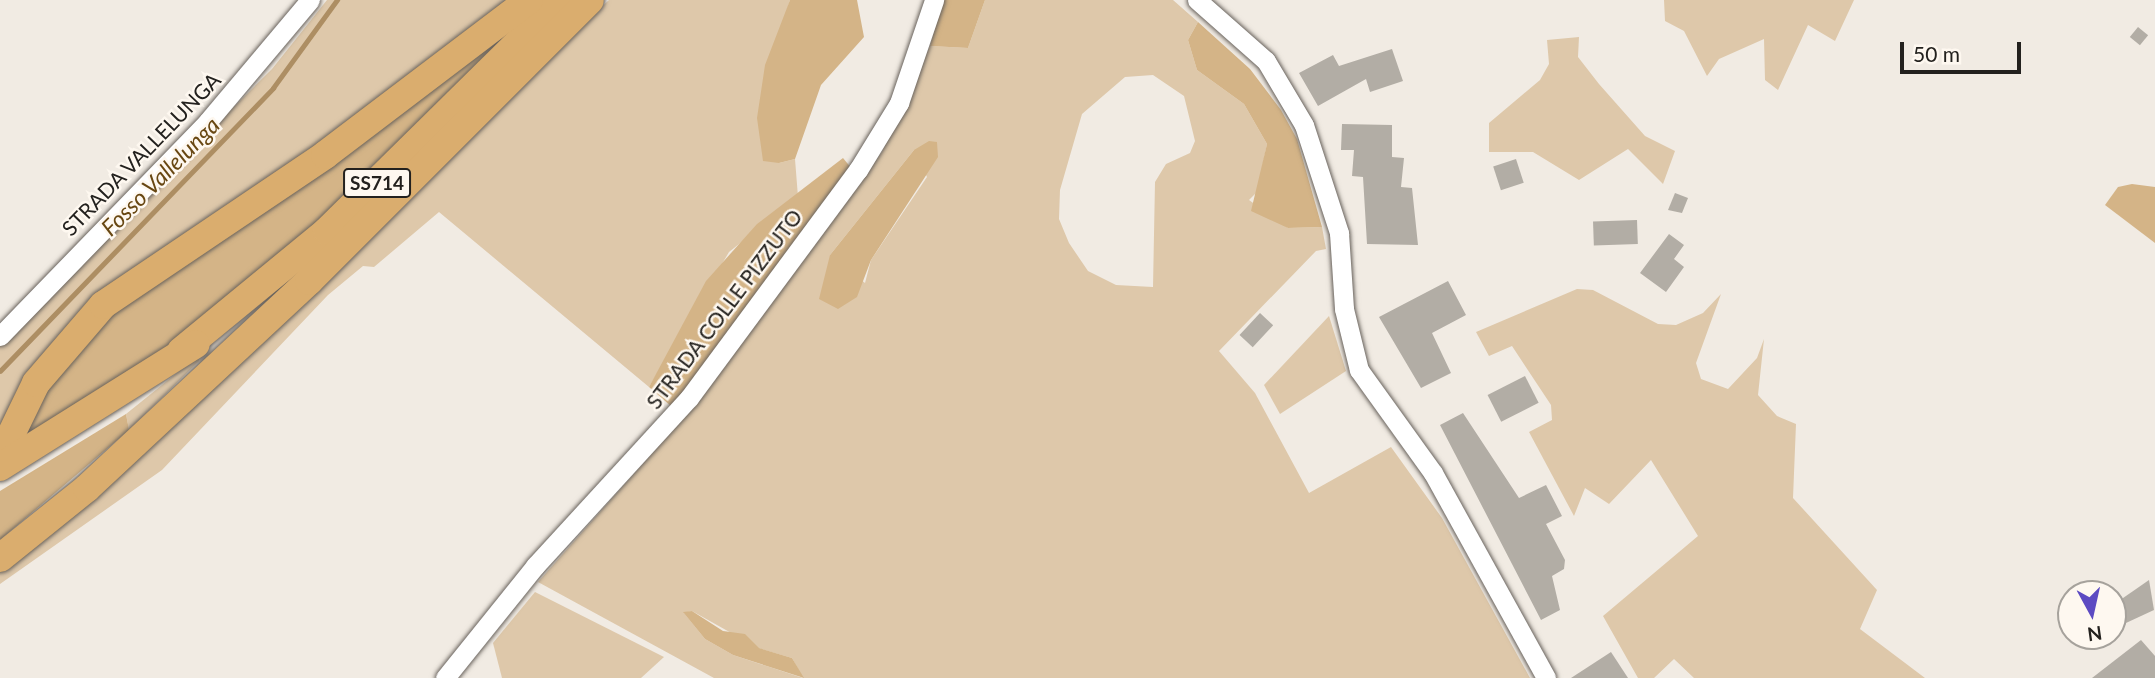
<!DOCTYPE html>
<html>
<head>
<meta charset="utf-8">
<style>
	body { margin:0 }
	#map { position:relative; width:2155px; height:678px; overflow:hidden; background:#f1ebe3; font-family:Lato,sans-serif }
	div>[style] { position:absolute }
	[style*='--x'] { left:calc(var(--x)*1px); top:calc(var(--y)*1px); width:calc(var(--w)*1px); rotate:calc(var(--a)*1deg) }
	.green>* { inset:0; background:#dec8aa }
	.forest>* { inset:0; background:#d4b487 }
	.stream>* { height:4.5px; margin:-2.25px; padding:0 2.25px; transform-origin:2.25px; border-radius:2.25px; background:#ad8e63 }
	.building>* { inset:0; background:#b2ada5; transform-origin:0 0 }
	.roads { filter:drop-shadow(0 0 2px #68625c) drop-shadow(0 0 2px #68625c) }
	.minor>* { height:19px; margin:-9.5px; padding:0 9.5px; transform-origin:9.5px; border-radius:9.5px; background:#fff }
	.highway>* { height:28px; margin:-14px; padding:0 14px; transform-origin:14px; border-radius:14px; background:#daad6e }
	span { translate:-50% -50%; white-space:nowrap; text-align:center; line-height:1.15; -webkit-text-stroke:5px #fef8f0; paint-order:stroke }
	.shield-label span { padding:2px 5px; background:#fef8f0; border:2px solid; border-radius:5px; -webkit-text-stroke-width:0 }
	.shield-label { font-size:19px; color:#23211e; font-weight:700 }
	.street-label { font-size:21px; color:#23211e }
	.water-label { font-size:23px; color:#684712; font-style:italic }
	.north { position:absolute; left:2057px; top:580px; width:70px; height:70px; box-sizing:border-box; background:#fef8f0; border:2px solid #a6a29c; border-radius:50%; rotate:172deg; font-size:19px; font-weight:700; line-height:28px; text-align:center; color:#23211e }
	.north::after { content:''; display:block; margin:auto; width:24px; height:32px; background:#5c4ac2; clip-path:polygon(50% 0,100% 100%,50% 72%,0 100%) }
	.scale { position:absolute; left:1900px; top:42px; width:121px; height:32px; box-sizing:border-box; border:4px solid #23211e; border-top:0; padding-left:9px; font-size:21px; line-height:24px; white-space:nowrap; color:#23211e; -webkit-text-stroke:5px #fef8f0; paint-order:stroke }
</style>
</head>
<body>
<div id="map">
	<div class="green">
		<i style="clip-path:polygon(327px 0,520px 0,0 445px,0 339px,272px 69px)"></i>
		<i style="clip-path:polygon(609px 0,790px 0,762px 91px,779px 163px,795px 159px,798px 197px,729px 252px,649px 387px,439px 212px,374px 267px,363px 266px,328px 295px,162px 470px,0 584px,0 566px)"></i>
		<i style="clip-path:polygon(evenodd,985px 0,1173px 0,1198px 22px,1188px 40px,1197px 70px,1244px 104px,1267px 144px,1257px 192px,1249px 200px,1288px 228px,1322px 227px,1326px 249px,1316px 251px,1219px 351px,1255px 393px,1309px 493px,1391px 447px,1442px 518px,1530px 678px,714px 678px,538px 582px,701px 398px,882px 152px,930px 46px,968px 48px,985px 0,1153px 75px,1184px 96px,1195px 141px,1190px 153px,1166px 164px,1155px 182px,1153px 287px,1116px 285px,1088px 271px,1069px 243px,1059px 219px,1060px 190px,1082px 114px,1125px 77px,1153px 75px,985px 0,914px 150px,927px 177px,871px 260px,865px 283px,830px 255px,914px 150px,985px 0,692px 611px,758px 648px,792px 658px,803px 678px,733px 655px,705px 639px,684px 613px,692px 611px)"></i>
		<i style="clip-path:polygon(1664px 0,1854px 0,1835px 41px,1808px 25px,1778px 90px,1765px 80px,1764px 39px,1719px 59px,1707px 76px,1684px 31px,1665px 21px)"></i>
		<i style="clip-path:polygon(1579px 37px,1578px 57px,1599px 84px,1645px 136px,1675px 151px,1663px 184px,1628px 149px,1579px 180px,1533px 152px,1489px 152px,1489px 123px,1540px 80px,1549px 64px,1547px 40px)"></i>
		<i style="clip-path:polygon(1577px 289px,1593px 290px,1658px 324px,1676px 325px,1703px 313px,1721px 294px,1696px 363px,1701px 379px,1728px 389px,1757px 358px,1764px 339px,1758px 395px,1777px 416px,1796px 424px,1793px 498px,1877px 590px,1860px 629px,1925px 678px,1694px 678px,1674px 659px,1654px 678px,1638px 678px,1603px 616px,1698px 536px,1651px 460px,1609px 504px,1585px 488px,1574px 516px,1529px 432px,1552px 420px,1551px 405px,1512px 346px,1489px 356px,1476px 332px)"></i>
		<i style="clip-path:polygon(1329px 316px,1346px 371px,1280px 414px,1264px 385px)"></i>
		<i style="clip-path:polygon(198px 356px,199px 361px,129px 430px,126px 414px)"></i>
		<i style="clip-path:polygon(535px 592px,664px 657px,641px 678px,502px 678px,493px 643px)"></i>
	</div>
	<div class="forest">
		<i style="clip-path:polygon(790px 0,857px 0,864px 37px,821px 85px,795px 159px,779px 163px,763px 161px,757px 118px,765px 65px)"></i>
		<i style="clip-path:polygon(943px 0,985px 0,968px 48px,930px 46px)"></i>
		<i style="clip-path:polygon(531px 16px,348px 198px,176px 343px,16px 442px,70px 341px)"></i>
		<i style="clip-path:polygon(1198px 22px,1250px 69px,1281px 110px,1297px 139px,1322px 227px,1288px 228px,1251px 211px,1267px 144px,1244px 104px,1197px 70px,1188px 40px)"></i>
		<i style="clip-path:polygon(929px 141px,937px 142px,938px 157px,871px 260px,857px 297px,838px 309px,819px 299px,830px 255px,914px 150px)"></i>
		<i style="clip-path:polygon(843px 158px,852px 169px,672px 407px,649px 387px,706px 281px,757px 224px)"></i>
		<i style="clip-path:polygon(2132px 184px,2155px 187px,2155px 243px,2105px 205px,2118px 187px)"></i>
		<i style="clip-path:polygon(126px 414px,129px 430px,0 540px,0 491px)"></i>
		<i style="clip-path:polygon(692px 611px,723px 631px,745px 634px,759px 648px,792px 658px,804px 678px,733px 655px,705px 639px,683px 612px)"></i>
	</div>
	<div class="stream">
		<i style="--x:0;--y:371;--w:393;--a:-46"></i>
		<i style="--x:273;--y:88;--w:109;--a:-54"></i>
	</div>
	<div class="building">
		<i style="left:2138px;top:27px;width:13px;height:13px;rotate:39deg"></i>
		<i style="clip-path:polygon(1392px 49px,1403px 81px,1370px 92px,1366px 79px,1318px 106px,1299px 73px,1333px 55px,1339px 66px)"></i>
		<i style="clip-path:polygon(1342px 124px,1392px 125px,1392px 157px,1404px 158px,1401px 187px,1412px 188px,1418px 245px,1367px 244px,1363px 177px,1352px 176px,1354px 150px,1341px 150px)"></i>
		<i style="left:1516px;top:159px;width:25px;height:24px;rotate:72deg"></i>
		<i style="clip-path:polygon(1675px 193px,1688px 198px,1682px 213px,1668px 210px)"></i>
		<i style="left:1637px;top:220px;width:24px;height:44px;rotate:88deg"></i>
		<i style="clip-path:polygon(1669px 234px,1684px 245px,1674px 259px,1684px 267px,1666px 292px,1640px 273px)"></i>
		<i style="clip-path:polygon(1448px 281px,1466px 315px,1432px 333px,1451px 373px,1421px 388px,1379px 317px)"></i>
		<i style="left:1260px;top:313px;width:18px;height:30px;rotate:43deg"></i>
		<i style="left:1525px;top:376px;width:30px;height:42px;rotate:63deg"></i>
		<i style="clip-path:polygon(1463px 413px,1519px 498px,1546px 485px,1562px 516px,1546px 524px,1565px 560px,1564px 569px,1552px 576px,1560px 610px,1541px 620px,1440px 425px)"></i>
		<i style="clip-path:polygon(2149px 580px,2154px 610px,2113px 629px,2113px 605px)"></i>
		<i style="clip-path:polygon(2141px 640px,2155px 656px,2155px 678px,2092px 678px)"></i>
		<i style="clip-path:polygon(1611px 652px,1628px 678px,1571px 678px)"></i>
	</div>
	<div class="roads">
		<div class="minor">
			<i style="--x:1197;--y:0;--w:92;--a:41.5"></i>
			<i style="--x:1266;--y:61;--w:74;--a:59.3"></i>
			<i style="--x:1304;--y:125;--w:114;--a:72"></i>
			<i style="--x:1339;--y:233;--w:76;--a:86.2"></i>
			<i style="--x:1344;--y:309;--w:63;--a:76.2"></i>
			<i style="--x:1359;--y:370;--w:127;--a:54.3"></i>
			<i style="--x:1433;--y:473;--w:234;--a:61.1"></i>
			<i style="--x:0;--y:336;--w:299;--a:-45.9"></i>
			<i style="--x:208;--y:121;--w:158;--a:-49.9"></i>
			<i style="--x:445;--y:678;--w:144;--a:-51.2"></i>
			<i style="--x:535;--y:566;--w:228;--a:-47.5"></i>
			<i style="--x:689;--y:398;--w:284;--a:-53.5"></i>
			<i style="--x:858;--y:170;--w:79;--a:-58.5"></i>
			<i style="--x:899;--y:103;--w:109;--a:-71.2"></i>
		</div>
		<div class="highway">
			<i style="--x:181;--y:351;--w:189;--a:-39.4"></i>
			<i style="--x:327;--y:231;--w:329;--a:-44.6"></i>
			<i style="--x:4;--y:449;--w:73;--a:-64.1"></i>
			<i style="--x:36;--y:383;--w:103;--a:-49.3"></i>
			<i style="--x:103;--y:305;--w:268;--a:-34"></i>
			<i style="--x:325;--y:155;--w:256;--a:-37.2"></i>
			<i style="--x:0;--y:467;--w:231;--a:-32.1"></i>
			<i style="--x:0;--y:558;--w:112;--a:-38.8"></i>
			<i style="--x:87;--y:488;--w:304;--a:-43"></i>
			<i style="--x:309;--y:281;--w:397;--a:-45"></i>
		</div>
	</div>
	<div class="shield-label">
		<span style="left:377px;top:183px">SS714</span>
	</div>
	<div class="street-label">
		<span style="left:141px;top:154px;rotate:-46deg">STRADA VALLELUNGA</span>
		<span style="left:724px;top:309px;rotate:-53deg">STRADA COLLE PIZZUTO</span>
	</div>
	<div class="water-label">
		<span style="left:160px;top:176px;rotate:-45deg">Fosso Vallelunga</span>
	</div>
	<div class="north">N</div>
	<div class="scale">50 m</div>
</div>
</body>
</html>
